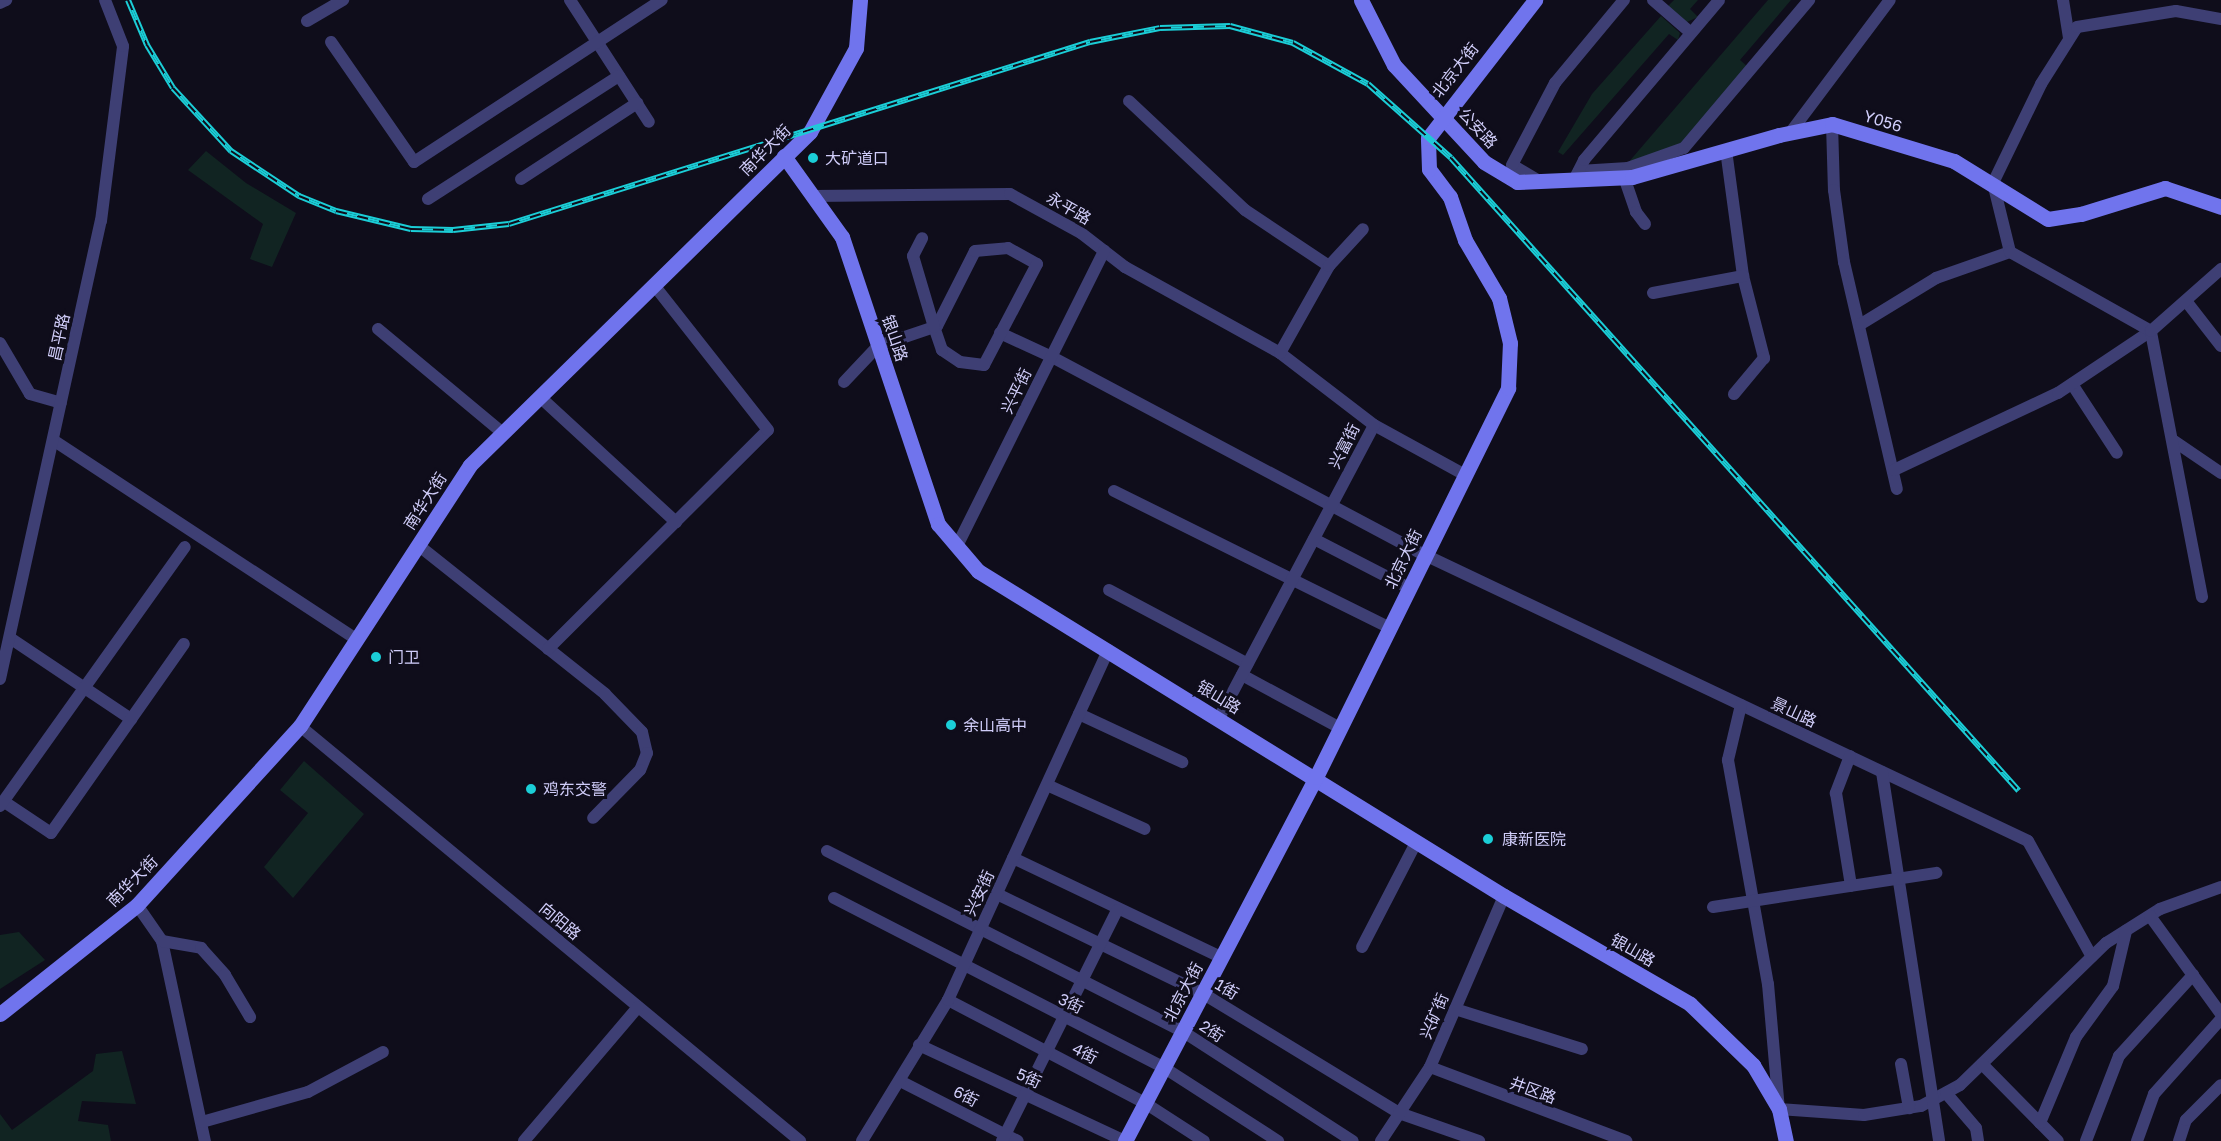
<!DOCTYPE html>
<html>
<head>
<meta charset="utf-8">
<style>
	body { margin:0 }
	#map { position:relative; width:2221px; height:1141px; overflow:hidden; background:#0f0d1b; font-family:"Golos Text","Noto Sans SC",sans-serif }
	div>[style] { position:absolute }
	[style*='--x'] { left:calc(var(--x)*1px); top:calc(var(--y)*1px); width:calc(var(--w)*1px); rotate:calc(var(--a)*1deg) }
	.green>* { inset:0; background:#112422 }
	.street>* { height:12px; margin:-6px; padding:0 6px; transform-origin:6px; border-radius:6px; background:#3e3f74 }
	.secondary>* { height:15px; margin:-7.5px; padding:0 7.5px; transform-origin:7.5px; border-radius:7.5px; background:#7074ed }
	.rail>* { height:6px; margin-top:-3px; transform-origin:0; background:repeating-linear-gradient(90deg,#0f0d1b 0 11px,#1bced7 0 22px); box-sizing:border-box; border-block:2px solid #1bced7 }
	.dots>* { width:16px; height:16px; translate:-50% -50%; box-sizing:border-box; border:3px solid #0f0d1b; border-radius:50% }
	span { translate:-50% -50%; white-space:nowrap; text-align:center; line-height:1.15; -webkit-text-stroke:6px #0f0d1b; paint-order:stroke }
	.street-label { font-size:16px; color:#d0cdf9 }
	.poi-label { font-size:16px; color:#d0cdf9 }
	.left { translate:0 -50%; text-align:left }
</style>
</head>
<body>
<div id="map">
	<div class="green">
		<i style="clip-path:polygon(1674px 0,1698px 0,1690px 9px,1698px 17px,1687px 22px,1668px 6px)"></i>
		<i style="clip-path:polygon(1768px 0,1791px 0,1740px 60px,1748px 67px,1682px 145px,1627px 164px)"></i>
		<i style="clip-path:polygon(1661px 16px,1680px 33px,1678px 40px,1669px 34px,1563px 155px,1558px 152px,1592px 94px)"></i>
		<i style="clip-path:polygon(206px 151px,246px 183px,296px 213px,272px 267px,250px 259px,263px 224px,188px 170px)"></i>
		<i style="clip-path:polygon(304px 761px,364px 814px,293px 898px,264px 867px,308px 813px,280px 790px)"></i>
		<i style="clip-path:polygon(19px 932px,45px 960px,0 989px,0 935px)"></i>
		<i style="clip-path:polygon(122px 1051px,136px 1104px,82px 1101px,78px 1121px,108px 1125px,111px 1141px,0 1141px,0 1114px,12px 1130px,93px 1071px,96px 1054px)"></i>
	</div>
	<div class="street">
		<i style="--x:570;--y:0;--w:145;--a:57.1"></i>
		<i style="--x:1653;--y:0;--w:50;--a:41"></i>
		<i style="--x:2063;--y:0;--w:39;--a:81"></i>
		<i style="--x:0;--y:3;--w:7;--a:-27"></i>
		<i style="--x:307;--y:21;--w:42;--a:-30.3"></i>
		<i style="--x:331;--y:42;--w:146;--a:55.3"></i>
		<i style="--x:414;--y:162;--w:296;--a:-33.2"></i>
		<i style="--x:1129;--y:101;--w:159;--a:43.2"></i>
		<i style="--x:1245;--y:210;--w:101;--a:33.7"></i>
		<i style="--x:1832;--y:124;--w:66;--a:88.3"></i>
		<i style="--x:1834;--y:190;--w:73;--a:82.1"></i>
		<i style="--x:1844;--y:262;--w:233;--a:76.9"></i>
		<i style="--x:1790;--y:133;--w:166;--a:-53.1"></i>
		<i style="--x:1726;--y:150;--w:127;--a:82.3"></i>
		<i style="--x:1743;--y:276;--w:85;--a:75.6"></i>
		<i style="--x:1764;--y:358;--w:47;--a:129.8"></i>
		<i style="--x:1579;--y:171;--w:49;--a:-3.5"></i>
		<i style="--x:1628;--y:168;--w:59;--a:-19.7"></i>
		<i style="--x:1684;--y:148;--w:194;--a:-49.8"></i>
		<i style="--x:1576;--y:176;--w:18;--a:-63"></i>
		<i style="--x:1584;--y:160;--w:209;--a:-49.8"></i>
		<i style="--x:1624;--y:177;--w:37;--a:71"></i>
		<i style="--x:1636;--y:212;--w:15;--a:53"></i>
		<i style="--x:521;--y:179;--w:139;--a:-33.2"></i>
		<i style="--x:1539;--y:181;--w:31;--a:-149"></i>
		<i style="--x:1512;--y:165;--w:93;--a:-62.3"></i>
		<i style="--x:1555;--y:83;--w:108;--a:-50.3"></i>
		<i style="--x:812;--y:196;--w:198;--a:-0.6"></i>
		<i style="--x:1010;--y:194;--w:81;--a:28.8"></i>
		<i style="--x:1081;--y:233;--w:56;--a:37.7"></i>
		<i style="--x:1125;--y:267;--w:177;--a:29"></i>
		<i style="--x:428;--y:199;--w:227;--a:-32.8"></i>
		<i style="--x:1653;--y:293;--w:92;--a:-10.7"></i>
		<i style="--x:2186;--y:301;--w:57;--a:52.1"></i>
		<i style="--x:1861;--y:324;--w:88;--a:-31.5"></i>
		<i style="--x:1936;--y:278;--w:78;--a:-19.4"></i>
		<i style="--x:2010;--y:252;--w:71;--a:-103.8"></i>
		<i style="--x:1993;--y:183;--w:110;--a:-64.1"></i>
		<i style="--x:2041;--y:84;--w:67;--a:-57.7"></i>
		<i style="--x:2077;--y:27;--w:100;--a:-9.2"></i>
		<i style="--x:2176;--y:11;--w:46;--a:10.1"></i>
		<i style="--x:378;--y:329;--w:163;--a:39.8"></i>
		<i style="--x:1000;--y:333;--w:57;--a:24.8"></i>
		<i style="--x:1052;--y:357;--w:422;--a:28"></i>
		<i style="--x:1425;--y:555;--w:667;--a:25.37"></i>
		<i style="--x:2028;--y:841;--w:132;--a:61.1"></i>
		<i style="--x:0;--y:343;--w:59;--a:59.5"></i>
		<i style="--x:30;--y:394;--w:32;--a:16"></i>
		<i style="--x:844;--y:382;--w:50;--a:-46.6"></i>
		<i style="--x:878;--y:346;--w:59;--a:-18.7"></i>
		<i style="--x:934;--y:327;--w:3;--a:-18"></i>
		<i style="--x:937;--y:326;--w:84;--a:-63.1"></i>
		<i style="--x:975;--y:251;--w:33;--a:-5"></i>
		<i style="--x:1008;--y:248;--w:33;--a:29"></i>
		<i style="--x:1037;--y:264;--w:114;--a:117.7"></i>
		<i style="--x:984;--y:365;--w:24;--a:-173"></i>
		<i style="--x:960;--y:362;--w:22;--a:-146"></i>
		<i style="--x:942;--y:350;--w:24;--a:-109"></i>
		<i style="--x:934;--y:327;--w:74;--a:-106.5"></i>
		<i style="--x:913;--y:256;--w:20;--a:-63"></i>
		<i style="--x:2072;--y:384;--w:82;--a:56.9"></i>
		<i style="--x:540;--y:397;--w:185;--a:42.6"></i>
		<i style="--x:1374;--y:425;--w:104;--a:28.8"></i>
		<i style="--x:53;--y:440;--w:363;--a:33.3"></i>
		<i style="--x:2174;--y:441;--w:57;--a:34.2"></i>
		<i style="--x:1894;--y:470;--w:181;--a:-25.2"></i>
		<i style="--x:2058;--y:393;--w:112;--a:-33.7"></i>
		<i style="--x:2151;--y:331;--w:162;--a:-150.7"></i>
		<i style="--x:1114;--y:491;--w:308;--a:26.4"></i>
		<i style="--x:1314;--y:539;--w:107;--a:27.3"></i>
		<i style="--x:418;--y:545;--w:239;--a:38.5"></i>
		<i style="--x:605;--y:694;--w:53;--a:45.8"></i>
		<i style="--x:642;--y:732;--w:22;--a:77"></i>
		<i style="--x:647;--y:753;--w:18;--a:112"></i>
		<i style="--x:640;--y:770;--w:67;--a:134.4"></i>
		<i style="--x:957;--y:546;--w:330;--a:-63.5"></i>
		<i style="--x:1109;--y:590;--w:157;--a:28"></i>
		<i style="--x:2202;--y:597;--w:271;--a:-100.9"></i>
		<i style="--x:2151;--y:331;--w:94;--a:-41.5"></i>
		<i style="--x:10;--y:638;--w:146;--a:33.8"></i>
		<i style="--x:548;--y:649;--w:310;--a:-44.9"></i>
		<i style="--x:768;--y:430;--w:184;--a:-128.2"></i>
		<i style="--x:1242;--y:675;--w:111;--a:28.4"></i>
		<i style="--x:0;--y:679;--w:469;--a:-77.6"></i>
		<i style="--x:101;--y:221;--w:176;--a:-82.8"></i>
		<i style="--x:123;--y:46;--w:49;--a:-111.4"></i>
		<i style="--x:1741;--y:705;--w:57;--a:103.3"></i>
		<i style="--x:1728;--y:760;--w:228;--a:79.9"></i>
		<i style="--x:1768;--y:984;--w:125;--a:85"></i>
		<i style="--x:1779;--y:1109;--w:85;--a:4"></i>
		<i style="--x:1864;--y:1115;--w:58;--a:-9"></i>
		<i style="--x:1921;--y:1106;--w:44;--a:-28.3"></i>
		<i style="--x:1960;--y:1085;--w:204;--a:-44.2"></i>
		<i style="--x:2106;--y:943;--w:64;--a:-32.2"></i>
		<i style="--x:2160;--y:909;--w:65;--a:-19.8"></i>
		<i style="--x:1079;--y:714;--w:114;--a:25"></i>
		<i style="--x:1219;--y:718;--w:331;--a:-62.1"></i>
		<i style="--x:1374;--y:425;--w:118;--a:-142.5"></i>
		<i style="--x:1280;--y:353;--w:100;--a:-60.6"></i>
		<i style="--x:1329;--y:266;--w:50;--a:-47.4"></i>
		<i style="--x:300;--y:726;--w:650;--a:39.69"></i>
		<i style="--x:1850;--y:756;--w:40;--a:111"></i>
		<i style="--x:1836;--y:793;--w:94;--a:80.8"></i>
		<i style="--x:1882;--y:772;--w:373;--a:81.2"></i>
		<i style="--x:1047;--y:785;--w:107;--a:24.2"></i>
		<i style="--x:6;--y:803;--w:54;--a:33.7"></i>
		<i style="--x:51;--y:833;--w:231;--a:-54.9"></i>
		<i style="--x:0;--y:806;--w:318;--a:-54.5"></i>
		<i style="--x:827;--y:851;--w:398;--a:26.9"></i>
		<i style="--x:1182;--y:1031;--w:203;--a:32.8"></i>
		<i style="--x:1013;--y:858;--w:230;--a:25.5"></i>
		<i style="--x:997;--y:894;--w:228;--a:25.8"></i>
		<i style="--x:1202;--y:993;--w:231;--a:31.3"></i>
		<i style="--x:1399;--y:1113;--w:85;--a:19.3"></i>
		<i style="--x:834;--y:898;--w:370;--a:27.2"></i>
		<i style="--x:1163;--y:1067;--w:137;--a:32.8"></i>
		<i style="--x:137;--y:905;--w:44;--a:55.2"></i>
		<i style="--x:162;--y:941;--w:205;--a:77.9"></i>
		<i style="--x:1713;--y:907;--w:226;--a:-8.7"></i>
		<i style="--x:2150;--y:916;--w:121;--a:54.1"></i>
		<i style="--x:162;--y:941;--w:40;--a:10"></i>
		<i style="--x:201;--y:948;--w:36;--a:48"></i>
		<i style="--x:225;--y:975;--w:49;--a:59.2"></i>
		<i style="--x:1362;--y:947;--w:119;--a:-62.6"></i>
		<i style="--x:948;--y:1000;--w:222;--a:27.6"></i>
		<i style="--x:1145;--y:1103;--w:70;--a:32.8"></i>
		<i style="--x:1455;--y:1009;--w:133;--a:17.5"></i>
		<i style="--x:919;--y:1045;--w:227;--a:25"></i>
		<i style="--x:1901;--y:1064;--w:45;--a:79.7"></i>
		<i style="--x:1982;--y:1064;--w:108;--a:45.4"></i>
		<i style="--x:1430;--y:1067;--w:210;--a:20.7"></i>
		<i style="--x:900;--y:1081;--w:132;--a:27"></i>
		<i style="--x:1946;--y:1093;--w:46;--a:49.4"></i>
		<i style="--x:1976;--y:1128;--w:13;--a:81"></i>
		<i style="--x:202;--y:1122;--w:110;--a:-15.8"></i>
		<i style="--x:308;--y:1092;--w:85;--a:-28.1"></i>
		<i style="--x:2040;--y:1123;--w:93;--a:-67.3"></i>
		<i style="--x:2076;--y:1037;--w:63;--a:-54"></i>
		<i style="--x:2113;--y:986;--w:57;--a:-76.7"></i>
		<i style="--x:524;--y:1141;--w:176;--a:-49.6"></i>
		<i style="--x:862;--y:1141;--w:165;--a:-58.6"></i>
		<i style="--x:948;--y:1000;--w:385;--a:-65.4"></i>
		<i style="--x:1002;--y:1141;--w:258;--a:-63.5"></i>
		<i style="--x:1381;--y:1141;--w:89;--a:-56.5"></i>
		<i style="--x:1430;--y:1067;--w:186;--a:-66.6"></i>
		<i style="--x:2086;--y:1141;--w:91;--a:-68.8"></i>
		<i style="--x:2119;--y:1056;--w:110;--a:-47.6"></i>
		<i style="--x:2137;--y:1141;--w:50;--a:-70.1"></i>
		<i style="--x:2154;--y:1094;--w:101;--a:-48.2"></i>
		<i style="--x:2179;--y:1141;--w:22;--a:-72"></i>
		<i style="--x:2186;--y:1120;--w:49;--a:-45"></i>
	</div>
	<div class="secondary">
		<i style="--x:1361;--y:0;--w:73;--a:63.1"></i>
		<i style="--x:1394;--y:65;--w:132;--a:47.1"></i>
		<i style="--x:1484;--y:162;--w:39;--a:31"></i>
		<i style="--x:1517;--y:182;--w:115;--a:-2.5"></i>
		<i style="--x:1632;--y:177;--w:153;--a:-15.9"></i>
		<i style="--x:1779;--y:135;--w:54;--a:-11.7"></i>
		<i style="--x:1832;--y:124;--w:127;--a:16.9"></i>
		<i style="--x:1954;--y:161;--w:110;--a:31.7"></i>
		<i style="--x:2048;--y:219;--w:33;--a:-9"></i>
		<i style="--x:2081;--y:214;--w:88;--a:-17.2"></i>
		<i style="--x:2165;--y:188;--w:59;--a:18.7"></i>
		<i style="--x:784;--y:156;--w:100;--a:54.4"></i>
		<i style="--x:842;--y:237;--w:303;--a:71.5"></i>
		<i style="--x:938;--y:524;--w:62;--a:49.6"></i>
		<i style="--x:978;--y:571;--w:618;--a:31.71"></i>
		<i style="--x:1504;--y:896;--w:215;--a:30.1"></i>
		<i style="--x:1690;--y:1004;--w:88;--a:44.1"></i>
		<i style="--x:1753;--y:1065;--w:51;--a:59.4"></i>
		<i style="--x:1779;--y:1109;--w:33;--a:78"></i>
		<i style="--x:0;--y:1014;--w:175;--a:-38.5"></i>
		<i style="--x:137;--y:905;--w:242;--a:-47.7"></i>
		<i style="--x:300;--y:726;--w:311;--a:-56.9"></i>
		<i style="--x:470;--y:465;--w:476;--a:-44.4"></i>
		<i style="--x:810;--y:132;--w:96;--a:-61.3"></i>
		<i style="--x:856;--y:48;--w:48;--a:-85.2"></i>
		<i style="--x:1125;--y:1141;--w:411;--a:-62.3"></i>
		<i style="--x:1316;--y:777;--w:434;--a:-63.7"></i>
		<i style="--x:1508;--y:388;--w:45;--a:-87.5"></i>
		<i style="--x:1510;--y:343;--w:46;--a:-103.7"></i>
		<i style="--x:1499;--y:298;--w:67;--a:-120.4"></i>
		<i style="--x:1465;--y:240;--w:46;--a:-109.2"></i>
		<i style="--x:1450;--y:197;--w:35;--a:-127"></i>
		<i style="--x:1429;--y:169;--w:31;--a:-92"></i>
		<i style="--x:1428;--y:138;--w:175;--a:-52.2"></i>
	</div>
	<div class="rail">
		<i style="--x:128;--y:0;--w:49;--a:67.1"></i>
		<i style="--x:147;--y:45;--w:50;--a:58.8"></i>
		<i style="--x:173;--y:88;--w:86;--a:47.4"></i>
		<i style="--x:231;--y:151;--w:82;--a:33.5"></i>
		<i style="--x:299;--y:196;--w:40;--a:22"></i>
		<i style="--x:336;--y:211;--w:77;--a:13.5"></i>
		<i style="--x:411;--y:229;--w:42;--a:1.4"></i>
		<i style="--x:453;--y:230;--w:56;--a:-6.1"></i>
		<i style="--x:509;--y:224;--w:609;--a:-17.39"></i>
		<i style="--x:1090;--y:42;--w:71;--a:-11.3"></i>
		<i style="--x:1160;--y:28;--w:70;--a:-1.6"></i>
		<i style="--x:1230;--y:26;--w:65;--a:15.1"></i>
		<i style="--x:1293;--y:43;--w:85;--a:28.7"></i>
		<i style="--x:1368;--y:84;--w:111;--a:41.7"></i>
		<i style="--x:1451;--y:158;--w:850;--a:48.1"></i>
	</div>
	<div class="dots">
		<i style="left:813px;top:158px;background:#1bced7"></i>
		<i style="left:376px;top:657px;background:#1bced7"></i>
		<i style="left:951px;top:725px;background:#1bced7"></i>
		<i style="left:531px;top:789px;background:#1bced7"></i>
		<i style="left:1488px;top:839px;background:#1bced7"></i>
	</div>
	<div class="street-label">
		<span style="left:1455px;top:70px;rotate:-52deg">北京大街</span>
		<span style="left:1883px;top:121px;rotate:17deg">Y056</span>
		<span style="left:1478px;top:128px;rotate:47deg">公安路</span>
		<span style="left:765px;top:150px;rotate:-45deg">南华大街</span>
		<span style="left:1069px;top:208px;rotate:30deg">永平路</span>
		<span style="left:59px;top:337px;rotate:-78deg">昌平路</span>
		<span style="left:895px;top:338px;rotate:71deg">银山路</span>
		<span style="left:1016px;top:391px;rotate:-64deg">兴平街</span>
		<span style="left:1344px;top:446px;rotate:-63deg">兴富街</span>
		<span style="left:425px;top:501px;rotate:-57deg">南华大街</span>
		<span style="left:1403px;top:559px;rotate:-64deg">北京大街</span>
		<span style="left:1219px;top:697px;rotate:31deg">银山路</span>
		<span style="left:1794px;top:712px;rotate:25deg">景山路</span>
		<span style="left:132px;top:881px;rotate:-45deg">南华大街</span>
		<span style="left:979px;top:893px;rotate:-65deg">兴安街</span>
		<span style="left:560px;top:921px;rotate:40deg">向阳路</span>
		<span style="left:1633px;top:950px;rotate:30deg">银山路</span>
		<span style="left:1227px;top:989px;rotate:31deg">1街</span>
		<span style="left:1183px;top:992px;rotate:-62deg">北京大街</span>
		<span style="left:1071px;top:1003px;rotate:26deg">3街</span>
		<span style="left:1434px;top:1016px;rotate:-67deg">兴矿街</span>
		<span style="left:1212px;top:1031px;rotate:33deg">2街</span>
		<span style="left:1085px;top:1053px;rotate:27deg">4街</span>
		<span style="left:1029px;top:1078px;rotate:25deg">5街</span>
		<span style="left:1533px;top:1090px;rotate:20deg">井区路</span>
		<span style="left:966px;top:1096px;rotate:27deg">6街</span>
	</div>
	<div class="poi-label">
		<span class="left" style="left:825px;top:158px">大矿道口</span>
		<span class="left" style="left:388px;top:657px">门卫</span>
		<span class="left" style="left:963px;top:725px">余山高中</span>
		<span class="left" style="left:543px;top:789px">鸡东交警</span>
		<span class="left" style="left:1502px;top:839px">康新医院</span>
	</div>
</div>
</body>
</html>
